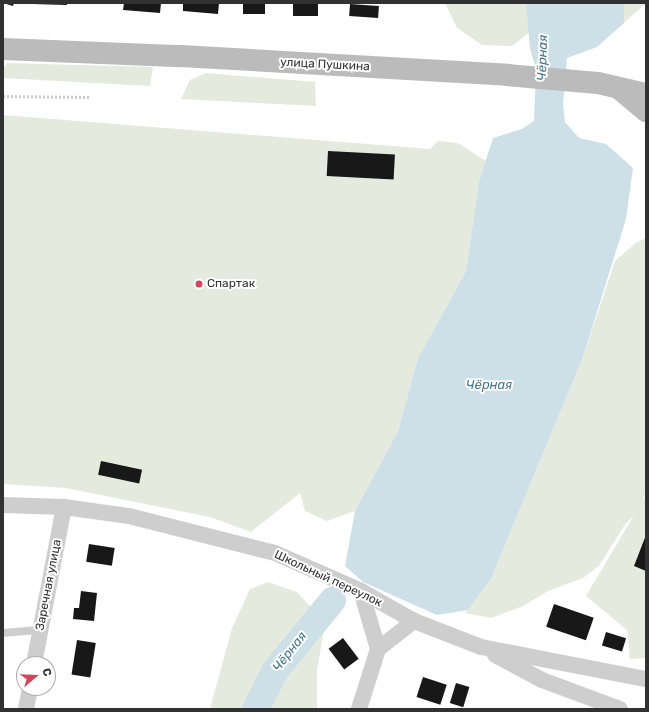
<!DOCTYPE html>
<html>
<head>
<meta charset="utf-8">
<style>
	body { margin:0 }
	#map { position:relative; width:649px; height:712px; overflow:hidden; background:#fff; font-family:Rubik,sans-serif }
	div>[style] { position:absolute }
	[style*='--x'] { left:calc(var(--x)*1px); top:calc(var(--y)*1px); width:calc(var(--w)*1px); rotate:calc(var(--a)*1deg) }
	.green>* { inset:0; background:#e5eade }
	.water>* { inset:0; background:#cde0e8 }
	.river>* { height:27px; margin:-13.5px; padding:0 13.5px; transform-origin:13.5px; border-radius:13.5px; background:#cde0e8 }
	.building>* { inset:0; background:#181818; transform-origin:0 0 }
	.path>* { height:2.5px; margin-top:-1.25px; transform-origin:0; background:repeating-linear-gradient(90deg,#cbcbcb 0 2px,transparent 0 4px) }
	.service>* { height:8px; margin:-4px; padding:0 4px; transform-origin:4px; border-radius:4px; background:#cecece }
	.minor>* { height:16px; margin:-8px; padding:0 8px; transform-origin:8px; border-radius:8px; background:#cecece }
	.secondary>* { height:22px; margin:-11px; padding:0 11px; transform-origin:11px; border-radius:11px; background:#bbb }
	.dots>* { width:11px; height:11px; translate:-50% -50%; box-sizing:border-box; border:2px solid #fff; border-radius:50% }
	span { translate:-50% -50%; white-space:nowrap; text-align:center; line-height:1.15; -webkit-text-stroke:4px #fff; paint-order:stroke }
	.street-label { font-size:12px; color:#313131 }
	.poi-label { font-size:12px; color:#313131 }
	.left { translate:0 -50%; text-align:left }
	.water-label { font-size:13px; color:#47768c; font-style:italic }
	.frame { position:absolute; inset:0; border:4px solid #313131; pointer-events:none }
	.north { position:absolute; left:16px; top:656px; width:40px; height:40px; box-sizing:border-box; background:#fff; border:1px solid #adadad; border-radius:50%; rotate:71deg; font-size:11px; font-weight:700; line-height:16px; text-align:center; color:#313131 }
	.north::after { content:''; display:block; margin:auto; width:14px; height:18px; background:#d4475b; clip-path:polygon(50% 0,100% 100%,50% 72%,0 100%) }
</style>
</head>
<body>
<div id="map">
	<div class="green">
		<i style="clip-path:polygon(445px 3px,526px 3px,530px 32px,512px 46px,482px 45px,457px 28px)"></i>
		<i style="clip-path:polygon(624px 3px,646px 3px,624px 23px)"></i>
		<i style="clip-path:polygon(7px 63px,153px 67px,150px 86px,3px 78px,3px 69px)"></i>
		<i style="clip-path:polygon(206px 73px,315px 82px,316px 106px,181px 99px,190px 80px)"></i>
		<i style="clip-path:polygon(3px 115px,430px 149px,438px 141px,458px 143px,486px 161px,479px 181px,466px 271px,418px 358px,398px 431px,355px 511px,327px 521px,305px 511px,300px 493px,251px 532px,210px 517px,66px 488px,3px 484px)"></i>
		<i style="clip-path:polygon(646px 238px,646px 491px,642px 502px,646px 496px,646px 658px,630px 659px,627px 630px,586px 596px,634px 515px,624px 526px,599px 566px,583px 578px,548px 591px,521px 607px,491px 618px,465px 613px,491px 579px,583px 357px,615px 261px,637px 242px)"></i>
		<i style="clip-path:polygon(268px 582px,297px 592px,325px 623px,317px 670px,317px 709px,210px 709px,232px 628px,250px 589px)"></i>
	</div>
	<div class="water">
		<i style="clip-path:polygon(526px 3px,624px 3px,624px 23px,597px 47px,567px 58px,563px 104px,565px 122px,579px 138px,606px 144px,633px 168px,626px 219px,583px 357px,491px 579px,468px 610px,437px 615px,363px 582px,345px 566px,355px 511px,398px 431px,418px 358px,466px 271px,479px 181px,493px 138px,522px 129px,534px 121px,536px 68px,530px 49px)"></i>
	</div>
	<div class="river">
		<i style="--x:255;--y:709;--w:42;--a:-63.4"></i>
		<i style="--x:274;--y:671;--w:92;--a:-50.8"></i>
	</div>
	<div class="building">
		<i style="clip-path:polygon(3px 3px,14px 3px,13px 6px)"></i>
		<i style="clip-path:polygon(32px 3px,67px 3px,67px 5px,32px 4px)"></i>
		<i style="clip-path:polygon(124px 3px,161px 3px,160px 13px,123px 10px)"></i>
		<i style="clip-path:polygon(183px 3px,219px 3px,218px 14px,183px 11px)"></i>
		<i style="left:243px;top:3px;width:22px;height:11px"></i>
		<i style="left:293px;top:3px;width:25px;height:13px"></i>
		<i style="left:350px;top:4px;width:29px;height:12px;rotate:4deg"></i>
		<i style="left:328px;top:151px;width:67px;height:25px;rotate:3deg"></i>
		<i style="left:101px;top:461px;width:42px;height:14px;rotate:12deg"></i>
		<i style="clip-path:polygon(646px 535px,646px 571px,634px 566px)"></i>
		<i style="left:89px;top:544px;width:26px;height:18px;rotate:9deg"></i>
		<i style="clip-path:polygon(81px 591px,97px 593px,94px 621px,73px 619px,74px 608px,79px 608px)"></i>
		<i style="left:554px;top:604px;width:42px;height:24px;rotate:19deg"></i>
		<i style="left:606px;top:632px;width:21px;height:14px;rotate:17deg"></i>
		<i style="left:343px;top:638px;width:26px;height:18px;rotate:53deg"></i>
		<i style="left:77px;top:640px;width:19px;height:35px;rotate:9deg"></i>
		<i style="left:423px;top:677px;width:25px;height:21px;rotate:18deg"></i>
		<i style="left:456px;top:683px;width:14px;height:21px;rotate:17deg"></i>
	</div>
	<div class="path">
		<i style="--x:3;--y:96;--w:86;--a:0.7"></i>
	</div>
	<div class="service">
		<i style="--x:3;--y:633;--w:38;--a:-5"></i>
	</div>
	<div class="minor">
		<i style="--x:3;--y:505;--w:61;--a:1.9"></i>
		<i style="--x:64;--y:507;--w:66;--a:7.9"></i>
		<i style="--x:129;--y:516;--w:151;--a:14.2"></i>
		<i style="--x:275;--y:553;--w:94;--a:23.8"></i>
		<i style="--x:361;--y:591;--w:61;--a:29.5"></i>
		<i style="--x:414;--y:621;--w:72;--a:21.2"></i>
		<i style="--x:481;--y:647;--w:168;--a:11"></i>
		<i style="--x:378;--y:649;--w:46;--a:-37.9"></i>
		<i style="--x:495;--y:655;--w:53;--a:28"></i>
		<i style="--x:542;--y:680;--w:83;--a:20.4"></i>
		<i style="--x:34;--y:664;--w:160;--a:-79.2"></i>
		<i style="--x:26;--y:709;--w:21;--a:-79"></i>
		<i style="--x:359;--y:709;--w:63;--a:-72.4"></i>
		<i style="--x:378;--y:649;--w:60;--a:-106.3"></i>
	</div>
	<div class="secondary">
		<i style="--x:3;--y:49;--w:178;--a:2.3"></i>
		<i style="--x:181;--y:56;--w:327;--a:3.3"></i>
		<i style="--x:507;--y:75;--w:91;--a:5"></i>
		<i style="--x:598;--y:83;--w:49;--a:12.9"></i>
		<i style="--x:621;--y:90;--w:33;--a:40"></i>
	</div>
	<div class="dots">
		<i style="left:199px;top:284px;background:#d4475b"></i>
	</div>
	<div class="street-label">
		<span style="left:325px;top:65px;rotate:3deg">улица Пушкина</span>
		<span style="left:328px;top:579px;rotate:25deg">Школьный переулок</span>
		<span style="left:49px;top:585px;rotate:-79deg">Заречная улица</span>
	</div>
	<div class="poi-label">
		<span class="left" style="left:207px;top:284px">Спартак</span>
	</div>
	<div class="water-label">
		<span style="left:543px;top:58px;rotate:-88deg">Чёрная</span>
		<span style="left:489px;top:385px">Чёрная</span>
		<span style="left:290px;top:652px;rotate:-52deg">Чёрная</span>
	</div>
	<div class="frame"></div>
	<div class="north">С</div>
</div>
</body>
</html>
